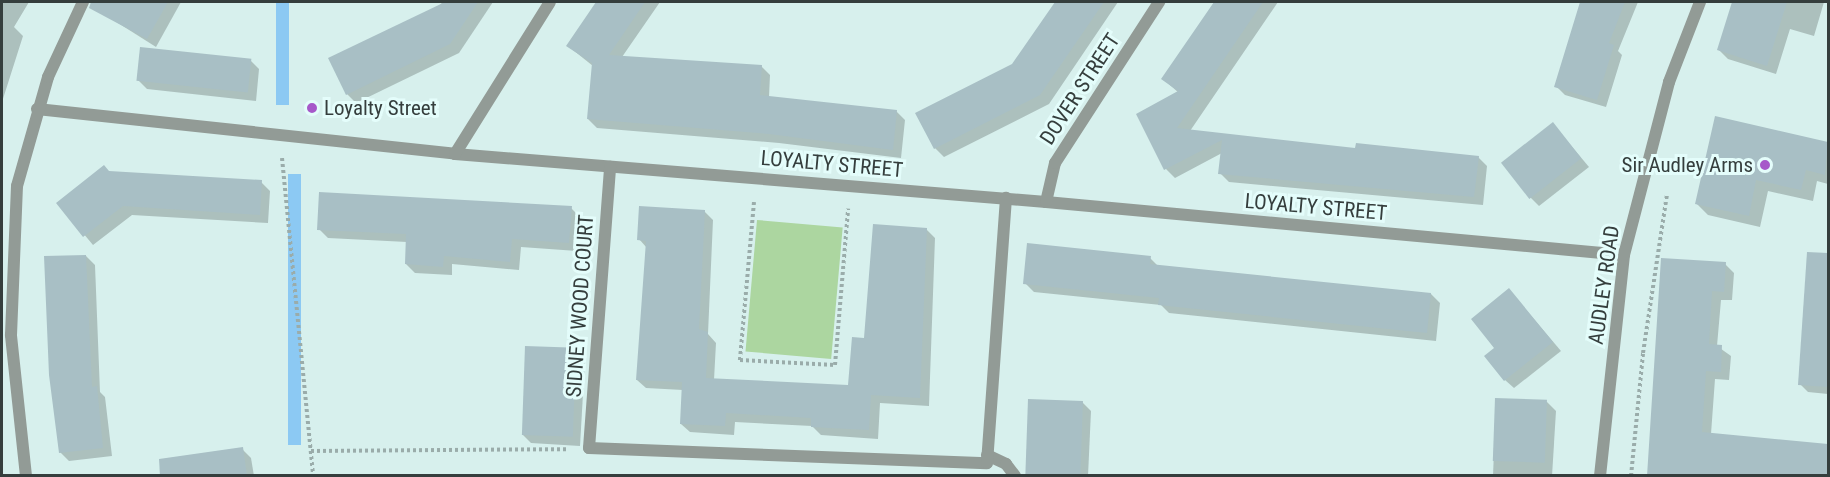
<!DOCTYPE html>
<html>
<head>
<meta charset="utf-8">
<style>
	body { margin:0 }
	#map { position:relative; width:1830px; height:477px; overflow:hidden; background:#d7f0ed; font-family:"Roboto Condensed",sans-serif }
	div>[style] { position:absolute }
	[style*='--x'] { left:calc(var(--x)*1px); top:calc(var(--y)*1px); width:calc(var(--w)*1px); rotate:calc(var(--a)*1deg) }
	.green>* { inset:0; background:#acd6a0; transform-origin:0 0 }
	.water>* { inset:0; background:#8cc9f3; transform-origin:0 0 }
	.shadow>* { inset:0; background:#0003 }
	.building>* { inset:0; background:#a8bfc5; transform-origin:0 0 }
	.path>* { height:4px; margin-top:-2px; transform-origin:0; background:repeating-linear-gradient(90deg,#9aacaa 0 3px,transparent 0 6px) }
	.lane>* { height:12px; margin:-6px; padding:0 6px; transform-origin:6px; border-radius:6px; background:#929b96 }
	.street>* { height:12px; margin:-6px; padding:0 6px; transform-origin:6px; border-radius:6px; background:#929b96 }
	.dots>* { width:16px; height:16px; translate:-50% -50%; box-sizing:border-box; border:3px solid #e4fdfb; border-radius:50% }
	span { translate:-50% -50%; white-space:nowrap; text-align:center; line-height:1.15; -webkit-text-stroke:6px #e4fdfb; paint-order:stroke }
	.street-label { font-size:21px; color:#353e3d }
	.poi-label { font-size:21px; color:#353e3d }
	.left { translate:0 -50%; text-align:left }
	.right { translate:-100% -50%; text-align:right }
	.frame { position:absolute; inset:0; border:3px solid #353e3d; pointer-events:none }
</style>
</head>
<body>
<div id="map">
	<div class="green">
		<i style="left:757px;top:220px;width:86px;height:132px;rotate:5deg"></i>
	</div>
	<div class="water">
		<i style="left:276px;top:2px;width:13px;height:103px"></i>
		<i style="left:288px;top:174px;width:13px;height:271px"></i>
	</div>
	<div class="shadow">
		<i style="clip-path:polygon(2px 2px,29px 2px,14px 27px,23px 36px,2px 102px)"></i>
		<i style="clip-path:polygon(115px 2px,181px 2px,156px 47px,107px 16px)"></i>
		<i style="clip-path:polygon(443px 2px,493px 2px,459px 53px,356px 103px,347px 94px)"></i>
		<i style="clip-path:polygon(598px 2px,660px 2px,622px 57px,761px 66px,770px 75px,769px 97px,896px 111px,905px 120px,901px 158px,779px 143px,597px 128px,588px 119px,593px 66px,568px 46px)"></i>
		<i style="clip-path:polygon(1057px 2px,1118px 2px,1049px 104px,944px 157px,935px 148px,1013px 65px)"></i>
		<i style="clip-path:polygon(1216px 2px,1278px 2px,1190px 131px,1356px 150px,1478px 157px,1487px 166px,1483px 205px,1229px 182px,1220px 173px,1222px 153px,1175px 178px,1166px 169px,1179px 93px,1163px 79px)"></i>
		<i style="clip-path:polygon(1581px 2px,1638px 2px,1618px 51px,1622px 55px,1606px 107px,1565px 95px,1556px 86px)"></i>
		<i style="clip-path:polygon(1734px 2px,1824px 2px,1814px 36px,1790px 29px,1776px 74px,1728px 59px,1719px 50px)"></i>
		<i style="clip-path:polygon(250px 60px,259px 69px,256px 101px,147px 89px,138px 80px)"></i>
		<i style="clip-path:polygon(1716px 118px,1828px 143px,1828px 184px,1817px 181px,1813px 201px,1768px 191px,1760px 227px,1708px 215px,1696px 203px)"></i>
		<i style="clip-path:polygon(1553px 124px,1589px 167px,1539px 206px,1530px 197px)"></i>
		<i style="clip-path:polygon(110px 173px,261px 182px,270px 191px,268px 223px,132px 215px,93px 245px,58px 203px)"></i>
		<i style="clip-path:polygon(571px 208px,580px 217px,577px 251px,521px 247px,519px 270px,452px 264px,452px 275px,415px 273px,406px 264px,407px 242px,328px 238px,319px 229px)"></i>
		<i style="clip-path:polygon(704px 211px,713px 220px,708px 334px,716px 343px,714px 380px,850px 387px,866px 340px,926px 229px,935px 238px,929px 406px,880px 403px,878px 439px,821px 435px,812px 426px,735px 422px,734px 435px,690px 432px,681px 424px,683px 390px,646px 388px,637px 380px,647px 248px,639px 239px)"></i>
		<i style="clip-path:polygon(86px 256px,95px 265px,100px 392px,105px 397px,112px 456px,69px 461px,60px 452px)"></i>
		<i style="clip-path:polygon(1150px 258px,1158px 266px,1431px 294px,1440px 303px,1436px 341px,1169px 313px,1161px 305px,1034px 292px,1025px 283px)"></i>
		<i style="clip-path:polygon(1663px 259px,1725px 264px,1734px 273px,1732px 300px,1721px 300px,1717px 346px,1731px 356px,1729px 380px,1715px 379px,1711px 434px,1828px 446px,1828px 476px,1648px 476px)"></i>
		<i style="clip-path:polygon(1809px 269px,1828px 271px,1828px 394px,1808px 392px,1800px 384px)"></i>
		<i style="clip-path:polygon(1509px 290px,1561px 351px,1514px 388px,1505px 380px,1496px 348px)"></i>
		<i style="clip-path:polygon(576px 350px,585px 359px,580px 446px,531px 443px,522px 434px)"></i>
		<i style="clip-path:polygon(1496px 400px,1547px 402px,1556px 411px,1552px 476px,1493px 476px)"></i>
		<i style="clip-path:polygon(1082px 402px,1091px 411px,1088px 476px,1028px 476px,1026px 473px)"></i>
		<i style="clip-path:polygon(242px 449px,251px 458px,254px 476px,193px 476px)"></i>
	</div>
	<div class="building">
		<i style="clip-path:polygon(91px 2px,168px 2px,147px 39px,89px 8px)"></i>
		<i style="clip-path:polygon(445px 2px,478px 2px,450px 44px,346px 95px,328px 58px)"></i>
		<i style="clip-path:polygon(596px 2px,645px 2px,609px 55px,762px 65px,760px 95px,897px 110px,893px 150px,769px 134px,587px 119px,592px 63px,566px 46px)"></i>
		<i style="clip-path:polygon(1055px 2px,1104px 2px,1040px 95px,934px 149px,915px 113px,1012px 64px)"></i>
		<i style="clip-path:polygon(1214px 2px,1263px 2px,1177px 128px,1355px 148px,1356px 143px,1479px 156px,1474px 197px,1218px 174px,1222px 140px,1164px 170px,1136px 114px,1178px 91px,1161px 79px)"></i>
		<i style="clip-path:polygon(1580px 2px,1625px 2px,1609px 43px,1614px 45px,1597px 100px,1554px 87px)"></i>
		<i style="clip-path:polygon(1732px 2px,1787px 2px,1767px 66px,1717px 50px)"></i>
		<i style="left:140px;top:47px;width:112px;height:34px;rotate:6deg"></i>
		<i style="clip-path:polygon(1715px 116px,1828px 142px,1825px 175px,1806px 170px,1801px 190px,1756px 180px,1749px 216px,1695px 204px)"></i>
		<i style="left:1553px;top:122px;width:46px;height:66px;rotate:52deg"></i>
		<i style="clip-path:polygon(104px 165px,109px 171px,262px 180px,260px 215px,123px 206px,83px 237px,56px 203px)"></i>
		<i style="clip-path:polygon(319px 192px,572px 206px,569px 243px,512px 239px,510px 262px,444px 256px,443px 267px,405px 264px,406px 234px,317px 230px)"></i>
		<i style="clip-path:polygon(639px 206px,705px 210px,699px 329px,708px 332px,706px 378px,848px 385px,852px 337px,864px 338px,873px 224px,927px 228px,920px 398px,871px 395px,869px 430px,811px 427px,811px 418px,726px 413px,725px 426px,680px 424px,682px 382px,636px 380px,646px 241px,637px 240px)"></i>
		<i style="clip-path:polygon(1027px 243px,1151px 256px,1150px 264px,1431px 293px,1427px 333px,1158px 305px,1159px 298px,1023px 284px)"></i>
		<i style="clip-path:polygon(1807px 252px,1828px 253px,1828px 387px,1798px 385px)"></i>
		<i style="clip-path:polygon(86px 255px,92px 387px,97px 386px,103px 448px,59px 453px,49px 375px,44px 256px)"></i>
		<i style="clip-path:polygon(1661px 258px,1726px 262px,1724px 292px,1712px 291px,1709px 344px,1722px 345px,1721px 372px,1706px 371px,1702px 432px,1828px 444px,1828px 476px,1647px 476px)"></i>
		<i style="clip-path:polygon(1509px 288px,1553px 342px,1504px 381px,1484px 356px,1494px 348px,1471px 319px)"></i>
		<i style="left:525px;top:346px;width:51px;height:89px;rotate:2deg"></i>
		<i style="left:1495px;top:398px;width:52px;height:63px;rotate:2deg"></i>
		<i style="left:1028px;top:399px;width:55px;height:75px;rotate:2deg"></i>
		<i style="clip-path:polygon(243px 447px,247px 476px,160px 476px,159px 459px)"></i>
	</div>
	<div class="path">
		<i style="--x:282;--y:158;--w:320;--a:84.4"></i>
		<i style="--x:754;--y:202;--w:159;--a:95.1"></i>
		<i style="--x:740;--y:360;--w:95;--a:3"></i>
		<i style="--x:835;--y:365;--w:157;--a:-85.2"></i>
		<i style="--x:311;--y:451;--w:257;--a:-0.4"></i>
		<i style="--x:1631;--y:476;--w:124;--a:-84.4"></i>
		<i style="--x:1643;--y:353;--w:161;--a:-81.4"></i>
	</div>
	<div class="lane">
		<i style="--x:589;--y:448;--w:398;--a:2.2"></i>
		<i style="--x:987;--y:455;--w:21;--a:25"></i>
		<i style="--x:1006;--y:464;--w:15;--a:53"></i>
	</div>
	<div class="street">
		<i style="--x:37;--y:109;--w:420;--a:6.1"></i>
		<i style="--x:455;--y:154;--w:593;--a:4.64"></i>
		<i style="--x:1046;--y:202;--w:580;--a:5.24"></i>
		<i style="--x:455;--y:154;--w:179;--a:-58"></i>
		<i style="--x:1046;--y:202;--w:40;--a:-77"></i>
		<i style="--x:1055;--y:163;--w:192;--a:-57.1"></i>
		<i style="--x:589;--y:448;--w:282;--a:-85.7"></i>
		<i style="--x:987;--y:463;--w:266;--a:-85.9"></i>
		<i style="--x:26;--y:476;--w:142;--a:-96.1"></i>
		<i style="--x:11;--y:335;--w:149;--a:-87.7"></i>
		<i style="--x:17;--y:186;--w:113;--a:-74.1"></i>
		<i style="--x:48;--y:77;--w:83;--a:-65"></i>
		<i style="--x:1600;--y:476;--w:222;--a:-83.8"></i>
		<i style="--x:1624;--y:255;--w:179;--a:-75.4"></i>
		<i style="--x:1669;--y:82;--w:86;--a:-68.8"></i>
	</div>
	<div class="dots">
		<i style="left:312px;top:108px;background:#a658c9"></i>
		<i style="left:1765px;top:165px;background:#a658c9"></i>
	</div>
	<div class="street-label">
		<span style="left:1080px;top:89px;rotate:-57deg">DOVER STREET</span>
		<span style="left:832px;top:164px;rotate:5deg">LOYALTY STREET</span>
		<span style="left:1316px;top:207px;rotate:5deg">LOYALTY STREET</span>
		<span style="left:1604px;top:285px;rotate:-82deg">AUDLEY ROAD</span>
		<span style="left:580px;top:306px;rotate:-86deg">SIDNEY WOOD COURT</span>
	</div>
	<div class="poi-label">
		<span class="left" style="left:324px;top:108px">Loyalty Street</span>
		<span class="right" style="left:1753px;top:165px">Sir Audley Arms</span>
	</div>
	<div class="frame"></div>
</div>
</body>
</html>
